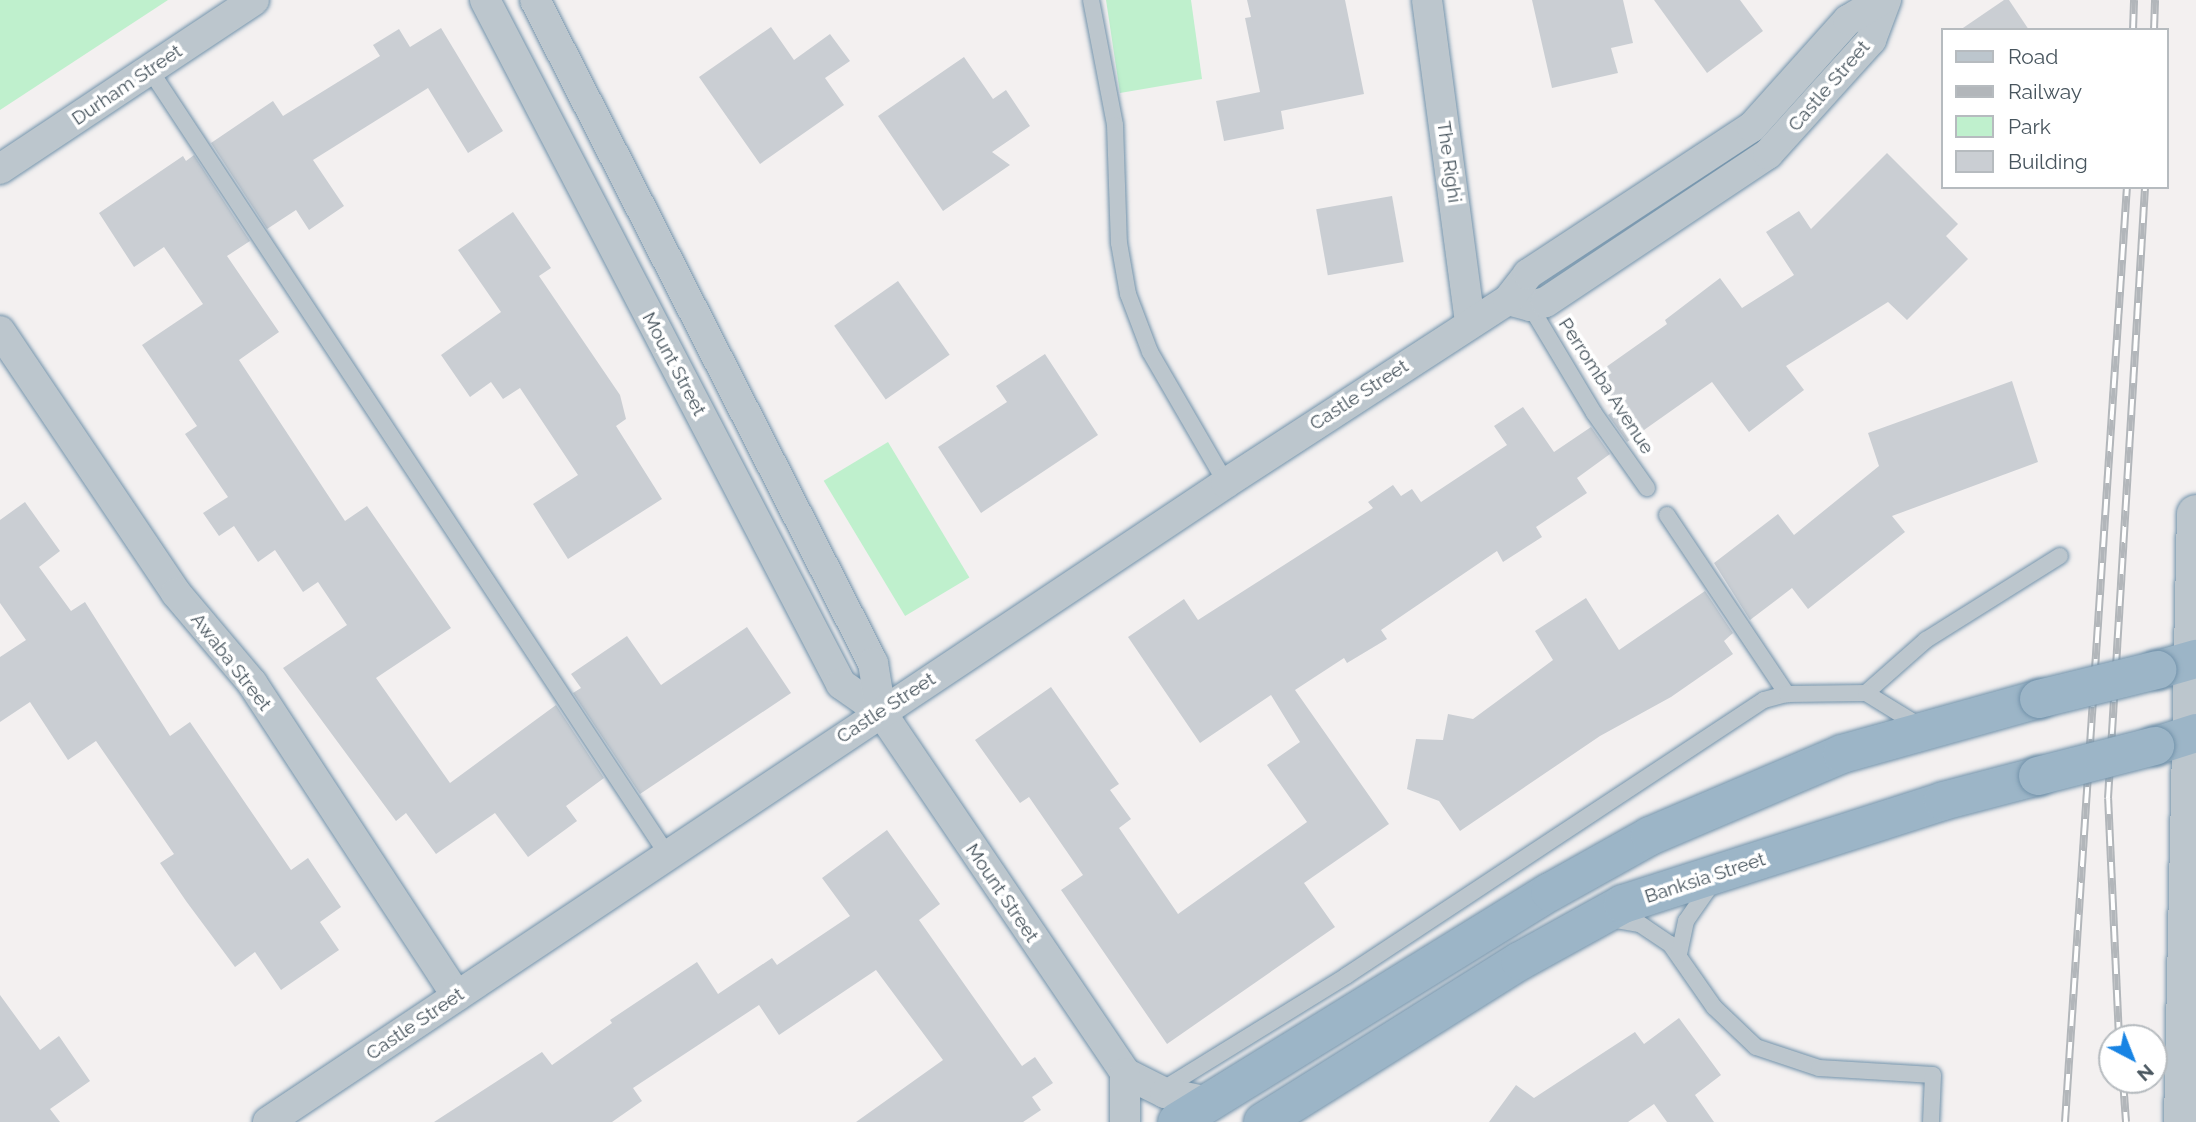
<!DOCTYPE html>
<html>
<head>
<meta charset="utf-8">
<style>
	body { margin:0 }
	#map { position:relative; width:2196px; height:1122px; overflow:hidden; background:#f3f0f0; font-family:Raleway,sans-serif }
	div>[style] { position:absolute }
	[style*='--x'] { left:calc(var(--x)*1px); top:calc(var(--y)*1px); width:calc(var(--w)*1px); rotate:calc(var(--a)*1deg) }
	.green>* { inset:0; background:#bff0cd; transform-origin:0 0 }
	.building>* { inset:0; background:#caced3; transform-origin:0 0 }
	.roads { filter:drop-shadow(0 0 2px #7393ab) drop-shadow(0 0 2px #7393ab) }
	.service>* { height:16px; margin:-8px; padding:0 8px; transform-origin:8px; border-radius:8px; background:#bcc6cd }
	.minor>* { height:30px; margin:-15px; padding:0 15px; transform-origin:15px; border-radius:15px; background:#bcc6cd }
	.tertiary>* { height:38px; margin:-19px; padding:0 19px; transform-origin:19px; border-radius:19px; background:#bcc6cd }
	.trunk>* { height:38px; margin:-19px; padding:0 19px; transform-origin:19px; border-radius:19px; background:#9cb5c7 }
	.rail>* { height:8px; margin-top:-4px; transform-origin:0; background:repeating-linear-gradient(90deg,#fff 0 16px,#b2b6ba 0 32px); box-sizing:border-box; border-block:2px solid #b2b6ba }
	.bridges { filter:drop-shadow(0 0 2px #7393ab) drop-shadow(0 0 2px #7393ab) }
	.trunk-bridge>* { height:38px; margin:-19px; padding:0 19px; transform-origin:19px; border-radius:19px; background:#9cb5c7 }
	span { translate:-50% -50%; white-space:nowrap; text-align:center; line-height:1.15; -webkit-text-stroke:7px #fff; paint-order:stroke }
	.street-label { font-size:19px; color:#48555e }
	.legend { position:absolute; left:1941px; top:28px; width:228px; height:161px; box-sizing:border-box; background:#fff; border:2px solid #b6bbbf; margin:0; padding:9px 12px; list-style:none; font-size:21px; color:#48555e }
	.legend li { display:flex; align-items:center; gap:14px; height:35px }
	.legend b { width:35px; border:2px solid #b6bbbf }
	.north { position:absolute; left:2098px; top:1024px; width:70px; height:70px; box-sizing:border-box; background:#fff; border:2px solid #b6bbbf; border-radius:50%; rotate:138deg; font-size:19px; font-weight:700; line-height:28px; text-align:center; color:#48555e }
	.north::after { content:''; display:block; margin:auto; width:24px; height:32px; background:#1884e4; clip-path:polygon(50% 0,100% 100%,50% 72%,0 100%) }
</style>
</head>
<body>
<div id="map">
	<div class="green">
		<i style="clip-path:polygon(0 0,168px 0,0 110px)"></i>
		<i style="clip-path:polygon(1106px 0,1191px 0,1202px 79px,1120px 93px)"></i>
		<i style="left:888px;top:442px;width:158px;height:75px;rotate:59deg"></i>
	</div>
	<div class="building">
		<i style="clip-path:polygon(1247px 0,1345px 0,1364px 94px,1281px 111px,1284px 129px,1224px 141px,1216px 101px,1260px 92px,1245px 18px,1251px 17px)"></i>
		<i style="clip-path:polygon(1532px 0,1623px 0,1633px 43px,1611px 48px,1618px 73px,1552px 88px)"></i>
		<i style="clip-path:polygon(1654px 0,1740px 0,1763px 31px,1707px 73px)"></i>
		<i style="clip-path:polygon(2004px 0,2009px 0,2029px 30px,1960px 30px)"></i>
		<i style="clip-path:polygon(771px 27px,794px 60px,830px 34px,850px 61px,825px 78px,844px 105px,760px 164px,699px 77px)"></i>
		<i style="clip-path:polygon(441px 28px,503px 131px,468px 153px,428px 88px,313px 160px,344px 206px,309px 230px,296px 210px,267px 229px,211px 143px,273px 101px,283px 116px,380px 56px,373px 45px,399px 29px,410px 47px)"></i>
		<i style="clip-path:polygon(964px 57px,993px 99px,1006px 90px,1030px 126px,992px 152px,1010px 165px,943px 211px,878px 116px)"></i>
		<i style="clip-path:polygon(1887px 153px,1958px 224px,1946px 236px,1968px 259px,1907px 320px,1888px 302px,1786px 366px,1804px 390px,1749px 432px,1712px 382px,1627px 442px,1608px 415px,1615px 410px,1592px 377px,1667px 324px,1665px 320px,1720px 278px,1742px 308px,1794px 275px,1766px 232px,1799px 211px,1811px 229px)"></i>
		<i style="clip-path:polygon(194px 155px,250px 241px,227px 256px,279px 332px,239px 360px,345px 521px,367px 506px,451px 628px,376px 678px,450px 783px,556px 705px,604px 778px,566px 806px,577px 821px,528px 857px,495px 813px,436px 854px,406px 813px,396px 821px,283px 668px,347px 625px,318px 582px,303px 592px,275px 550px,258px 562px,234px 526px,219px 536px,203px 513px,228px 497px,185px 434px,197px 426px,142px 345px,203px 304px,164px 247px,134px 267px,99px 213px,183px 156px,186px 161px)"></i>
		<i style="left:1392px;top:196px;width:67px;height:77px;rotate:80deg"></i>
		<i style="clip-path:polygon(513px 212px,551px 268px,539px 276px,620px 395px,626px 419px,616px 426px,662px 499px,568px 559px,533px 504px,578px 475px,520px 388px,503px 399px,491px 382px,470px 397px,441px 355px,501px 312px,458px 250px)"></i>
		<i style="left:898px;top:281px;width:90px;height:78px;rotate:55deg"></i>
		<i style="clip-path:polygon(1045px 354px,1098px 435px,981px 513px,938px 447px,1007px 402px,996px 386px)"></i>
		<i style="clip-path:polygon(2012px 381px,2038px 462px,1892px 516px,1905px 532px,1808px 609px,1792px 588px,1750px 620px,1714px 563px,1778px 514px,1794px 535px,1879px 466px,1868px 433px)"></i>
		<i style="clip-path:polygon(1523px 407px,1554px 452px,1591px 427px,1610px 454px,1577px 478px,1587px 493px,1536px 527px,1542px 537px,1503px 562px,1497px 551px,1381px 630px,1387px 639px,1347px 663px,1344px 658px,1295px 690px,1389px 824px,1304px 883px,1335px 927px,1167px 1044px,1061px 890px,1083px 875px,1029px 797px,1020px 803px,975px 740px,1051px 687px,1119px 784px,1110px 790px,1131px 819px,1119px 828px,1178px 914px,1307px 822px,1267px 765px,1300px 742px,1271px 695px,1200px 743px,1128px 637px,1184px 599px,1198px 620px,1373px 508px,1368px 502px,1393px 485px,1401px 496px,1412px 489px,1421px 502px,1507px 445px,1494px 426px)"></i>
		<i style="clip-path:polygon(25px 502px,60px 551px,39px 567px,71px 611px,85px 602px,170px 736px,190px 722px,291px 870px,308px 858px,341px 907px,320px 922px,339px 950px,281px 990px,255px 952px,235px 967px,186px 901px,160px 863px,174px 854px,96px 741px,68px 760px,30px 702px,0 722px,0 657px,26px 640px,0 603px,0 520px)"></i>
		<i style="clip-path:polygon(1705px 591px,1733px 633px,1724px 641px,1733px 654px,1671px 697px,1600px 736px,1460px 831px,1439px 801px,1407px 789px,1416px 739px,1443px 740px,1448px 714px,1473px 719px,1553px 660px,1535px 631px,1586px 598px,1619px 650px)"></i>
		<i style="clip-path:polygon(747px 627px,791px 693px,640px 794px,573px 693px,581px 688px,571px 674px,627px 636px,661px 685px)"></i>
		<i style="clip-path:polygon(887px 830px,940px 904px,919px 920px,1022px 1066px,1035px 1057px,1053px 1083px,1032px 1097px,1041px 1110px,1023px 1122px,856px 1122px,943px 1060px,876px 970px,779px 1035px,759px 1005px,633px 1088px,642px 1101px,612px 1122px,434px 1122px,542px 1052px,552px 1065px,612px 1023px,610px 1020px,697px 962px,718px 994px,772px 958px,777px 965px,850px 916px,822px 878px)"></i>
		<i style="clip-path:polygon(0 995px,40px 1050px,59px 1036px,90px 1081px,50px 1109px,60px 1122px,0 1122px)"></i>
		<i style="clip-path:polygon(1679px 1018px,1721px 1075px,1695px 1095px,1714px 1122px,1667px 1122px,1654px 1104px,1628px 1122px,1489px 1122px,1516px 1085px,1534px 1098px,1635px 1032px,1644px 1044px)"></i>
	</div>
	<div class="roads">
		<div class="service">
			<i style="--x:1091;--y:0;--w:127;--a:79.1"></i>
			<i style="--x:1115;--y:125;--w:118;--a:88.1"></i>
			<i style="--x:1119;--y:243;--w:52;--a:80"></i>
			<i style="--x:1128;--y:294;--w:62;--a:69.2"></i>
			<i style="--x:1150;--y:352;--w:151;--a:59.9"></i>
			<i style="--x:150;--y:70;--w:939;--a:56.6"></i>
			<i style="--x:1530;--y:306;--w:125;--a:59.1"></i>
			<i style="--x:1594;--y:413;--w:92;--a:54.8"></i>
			<i style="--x:1667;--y:515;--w:216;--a:56.2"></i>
			<i style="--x:1866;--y:693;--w:80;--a:-41.5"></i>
			<i style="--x:1926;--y:640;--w:158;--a:-32.1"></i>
			<i style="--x:1611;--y:919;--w:29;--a:10"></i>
			<i style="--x:1640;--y:924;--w:36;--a:34"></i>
			<i style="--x:1670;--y:944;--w:77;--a:55.1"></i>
			<i style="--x:1714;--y:1007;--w:58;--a:43.6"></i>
			<i style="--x:1756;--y:1047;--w:66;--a:18.4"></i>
			<i style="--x:1819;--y:1068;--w:114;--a:3.5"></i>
			<i style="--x:1933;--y:1075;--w:47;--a:92.4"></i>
			<i style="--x:1679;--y:954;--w:34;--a:-78"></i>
			<i style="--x:1686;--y:921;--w:44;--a:-55.2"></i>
			<i style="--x:1160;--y:1091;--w:219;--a:-31.7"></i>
			<i style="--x:1346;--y:976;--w:501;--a:-33.44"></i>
			<i style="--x:1764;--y:700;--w:24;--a:-15"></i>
			<i style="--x:1787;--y:694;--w:79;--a:-0.7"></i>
			<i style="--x:1866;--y:693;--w:67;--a:31.6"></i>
		</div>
		<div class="minor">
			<i style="--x:485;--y:0;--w:771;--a:62.5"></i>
			<i style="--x:841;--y:684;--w:49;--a:35"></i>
			<i style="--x:881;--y:712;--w:436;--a:55.9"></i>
			<i style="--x:1125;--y:1073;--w:45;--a:26.6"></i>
			<i style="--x:1165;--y:1093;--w:45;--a:11.6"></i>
			<i style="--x:535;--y:0;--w:744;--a:62.99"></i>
			<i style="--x:873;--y:663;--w:50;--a:80.7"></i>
			<i style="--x:1427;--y:0;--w:326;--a:82.4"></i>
			<i style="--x:0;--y:169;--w:305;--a:-33.6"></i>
			<i style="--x:1508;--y:300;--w:23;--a:15"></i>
			<i style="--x:1530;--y:306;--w:16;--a:-14"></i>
			<i style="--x:1546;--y:302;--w:267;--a:-33.7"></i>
			<i style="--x:1768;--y:154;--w:154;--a:-47.9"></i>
			<i style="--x:1871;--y:40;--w:43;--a:-69.4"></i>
			<i style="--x:0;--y:331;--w:316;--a:56.1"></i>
			<i style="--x:176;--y:593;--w:118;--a:49.8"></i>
			<i style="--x:252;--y:683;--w:374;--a:56.8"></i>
			<i style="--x:1125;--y:1073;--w:49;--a:90"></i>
			<i style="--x:268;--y:1122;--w:1152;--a:-33.7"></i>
			<i style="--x:1226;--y:483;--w:336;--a:-33"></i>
			<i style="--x:1508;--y:300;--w:33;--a:-52"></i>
			<i style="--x:1528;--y:274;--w:268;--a:-33.3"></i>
			<i style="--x:1752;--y:127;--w:144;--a:-48.1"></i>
			<i style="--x:1848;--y:20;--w:39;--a:-31"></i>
		</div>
		<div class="tertiary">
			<i style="--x:2183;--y:1122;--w:608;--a:-88.78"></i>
		</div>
		<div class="trunk">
			<i style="--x:2157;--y:670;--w:41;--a:-15.8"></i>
			<i style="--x:2155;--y:746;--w:43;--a:-17.6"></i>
			<i style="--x:1177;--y:1122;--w:438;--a:-31.7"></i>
			<i style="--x:1550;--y:892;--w:115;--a:-29.2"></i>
			<i style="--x:1650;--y:836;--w:209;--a:-23.1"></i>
			<i style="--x:1842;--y:754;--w:205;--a:-15.6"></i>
			<i style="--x:1263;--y:1122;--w:303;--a:-32.1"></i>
			<i style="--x:1520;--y:961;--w:118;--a:-29"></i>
			<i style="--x:1623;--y:904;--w:336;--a:-17.8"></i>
			<i style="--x:1943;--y:801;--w:98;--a:-14.7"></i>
		</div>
	</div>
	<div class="rail">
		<i style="--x:2133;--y:30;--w:30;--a:-88"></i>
		<i style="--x:2154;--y:30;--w:30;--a:-88"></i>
		<i style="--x:2119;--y:1038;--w:240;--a:-92.6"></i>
		<i style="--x:2108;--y:798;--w:612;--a:-86.53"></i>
		<i style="--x:2123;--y:1080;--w:42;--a:85.9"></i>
		<i style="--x:2065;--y:1122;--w:937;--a:-86.21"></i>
	</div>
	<div class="bridges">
		<div class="trunk-bridge">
			<i style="--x:2039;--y:699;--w:122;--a:-13.8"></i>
			<i style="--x:2038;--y:776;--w:121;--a:-14.4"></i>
		</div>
	</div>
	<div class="street-label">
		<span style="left:127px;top:85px;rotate:-34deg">Durham Street</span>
		<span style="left:1829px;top:86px;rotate:-49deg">Castle Street</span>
		<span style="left:1449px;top:162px;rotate:82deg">The Righi</span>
		<span style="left:674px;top:364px;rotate:62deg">Mount Street</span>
		<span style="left:1606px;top:386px;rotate:57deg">Perromba Avenue</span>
		<span style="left:1359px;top:395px;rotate:-33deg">Castle Street</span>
		<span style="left:231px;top:662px;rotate:52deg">Awaba Street</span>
		<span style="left:886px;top:708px;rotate:-33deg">Castle Street</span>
		<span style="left:1705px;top:878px;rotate:-18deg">Banksia Street</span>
		<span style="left:1002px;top:893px;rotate:56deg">Mount Street</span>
		<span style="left:415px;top:1024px;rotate:-34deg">Castle Street</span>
	</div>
	<ul class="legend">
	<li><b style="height:9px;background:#bcc6cd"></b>Road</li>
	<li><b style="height:9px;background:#b2b6ba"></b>Railway</li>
	<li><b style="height:19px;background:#bff0cd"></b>Park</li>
	<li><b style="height:19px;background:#caced3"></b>Building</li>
	</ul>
	<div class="north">N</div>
</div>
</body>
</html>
